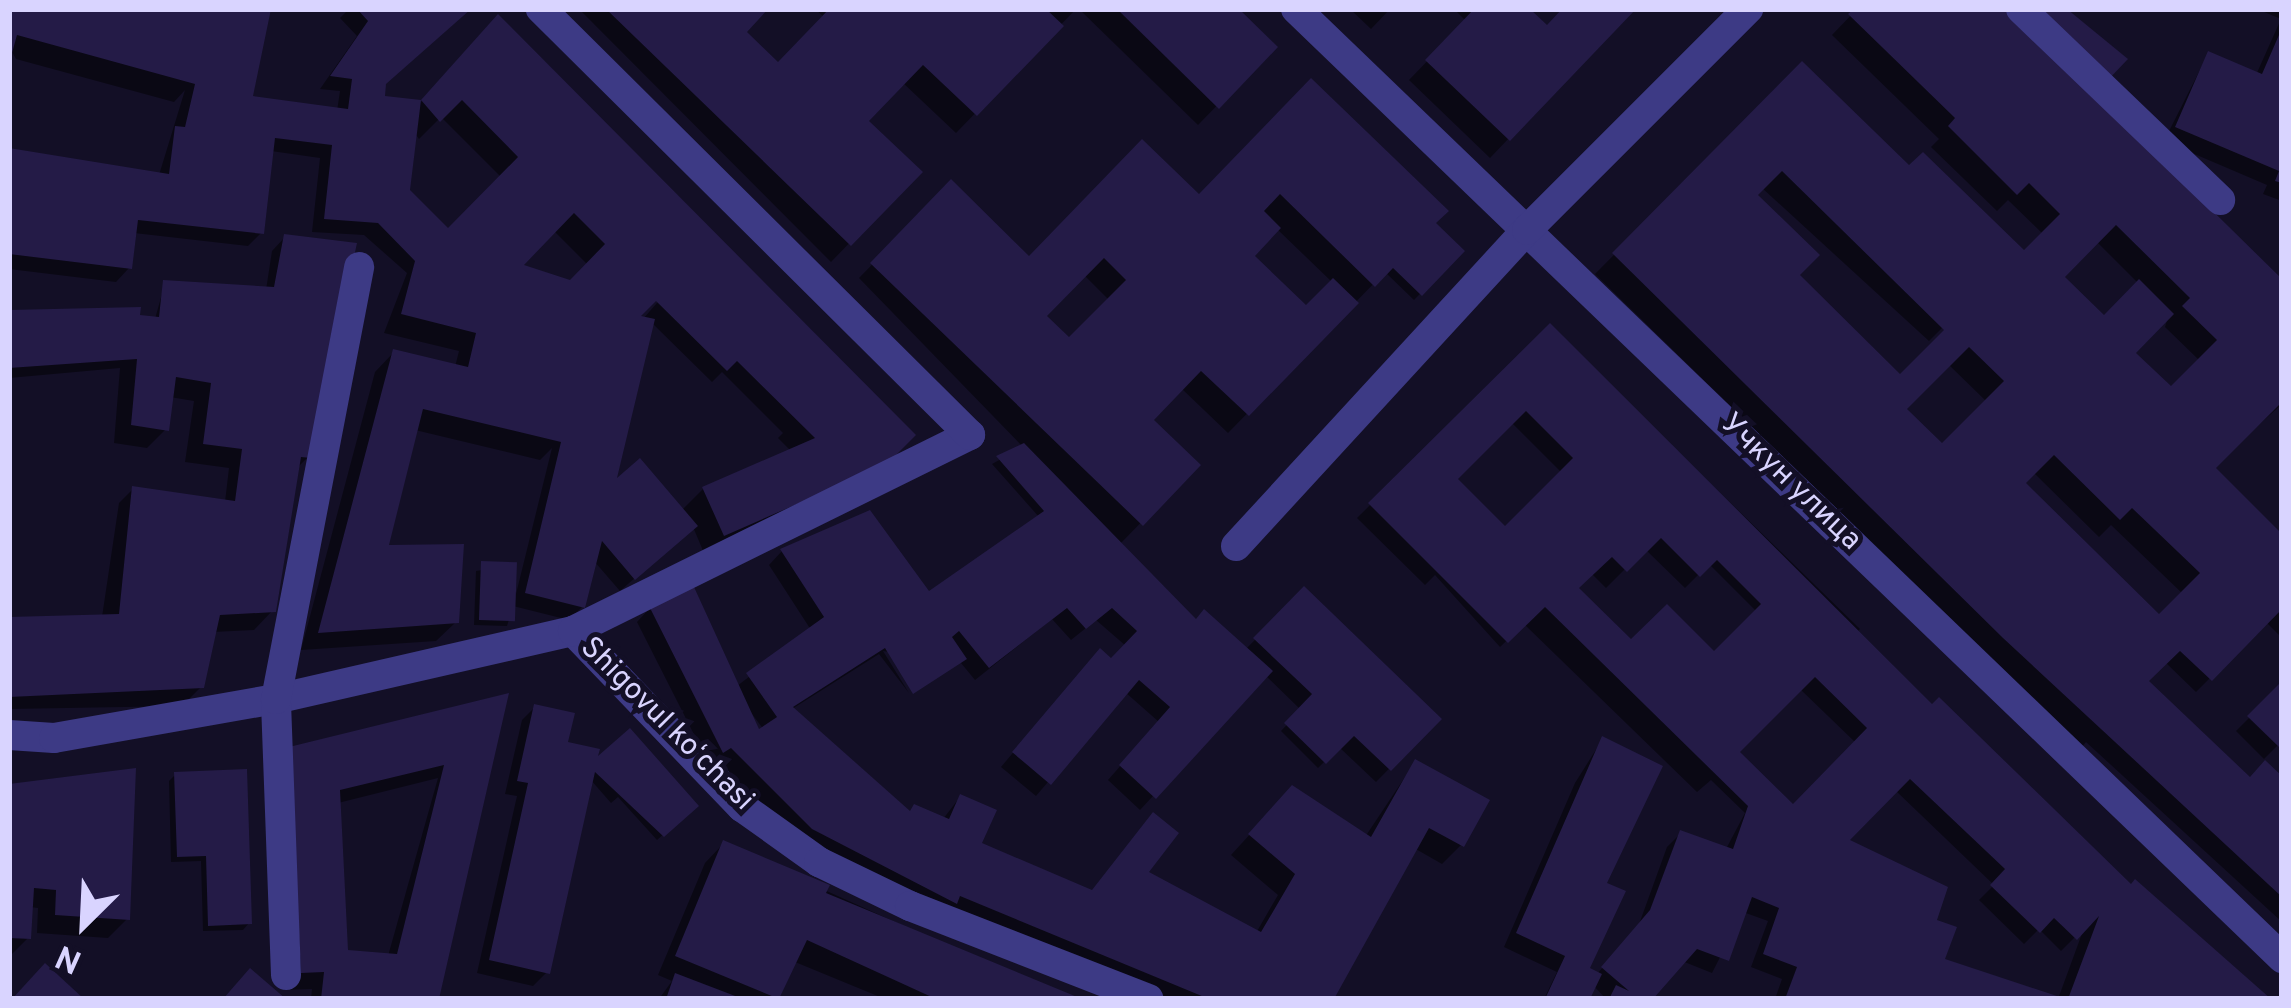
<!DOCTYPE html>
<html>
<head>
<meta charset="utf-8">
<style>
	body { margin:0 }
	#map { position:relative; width:2291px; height:1008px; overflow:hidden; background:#130f26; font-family:Overpass,sans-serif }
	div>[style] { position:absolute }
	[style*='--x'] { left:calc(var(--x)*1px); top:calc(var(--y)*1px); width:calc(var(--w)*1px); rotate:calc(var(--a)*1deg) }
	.shadow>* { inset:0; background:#0007 }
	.building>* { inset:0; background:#241b47; transform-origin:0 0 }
	.minor>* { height:30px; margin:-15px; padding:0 15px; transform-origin:15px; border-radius:15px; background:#3d3a85 }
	span { translate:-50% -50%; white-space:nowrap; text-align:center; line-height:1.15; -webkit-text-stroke:10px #130f26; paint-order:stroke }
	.street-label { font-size:30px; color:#d9d4ff }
	.frame { position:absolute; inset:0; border:12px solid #d9d4ff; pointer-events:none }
	.north { position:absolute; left:24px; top:864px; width:120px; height:120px; -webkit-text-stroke:9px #130f26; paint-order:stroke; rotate:204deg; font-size:33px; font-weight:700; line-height:48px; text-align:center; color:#d9d4ff }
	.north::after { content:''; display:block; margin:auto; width:42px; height:54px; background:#d9d4ff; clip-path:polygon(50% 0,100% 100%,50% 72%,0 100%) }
</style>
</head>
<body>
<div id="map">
	<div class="shadow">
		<i style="clip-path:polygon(evenodd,9px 9px,269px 9px,250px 98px,337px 111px,340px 91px,320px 89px,357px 36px,340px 18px,349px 9px,467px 9px,383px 84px,382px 98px,420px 103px,498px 19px,911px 435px,863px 484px,704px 553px,693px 527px,620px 591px,594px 561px,583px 606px,569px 620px,513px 606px,507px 626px,474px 625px,476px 571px,514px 565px,516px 594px,552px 448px,540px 460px,415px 430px,386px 548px,461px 547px,456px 622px,436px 641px,301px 650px,375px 372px,394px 352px,455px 367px,459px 351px,384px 333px,407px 273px,364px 235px,312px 232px,320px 158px,271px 151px,261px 233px,248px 246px,134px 233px,129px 268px,116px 282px,9px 269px,9px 152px,159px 175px,185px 90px,174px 102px,16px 59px,11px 50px,9px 60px,9px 9px,441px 117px,502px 178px,448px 232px,407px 191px,414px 132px,419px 139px,441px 117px,9px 9px,553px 230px,588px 265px,571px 284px,518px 266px,553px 230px,9px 9px,704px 249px,643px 319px,636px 317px,704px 249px,9px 9px,652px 323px,712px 382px,722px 372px,783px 433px,778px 438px,791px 451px,703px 489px,681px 511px,640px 463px,612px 486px,652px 323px)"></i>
		<i style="clip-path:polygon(579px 9px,764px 9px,742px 32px,778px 66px,825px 18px,815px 9px,1076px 9px,956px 133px,902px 82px,864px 121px,918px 172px,831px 262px)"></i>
		<i style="clip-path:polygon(1079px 9px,1235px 9px,1274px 47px,1198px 125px)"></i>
		<i style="clip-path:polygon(1350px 9px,1390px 9px,1371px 29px)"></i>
		<i style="clip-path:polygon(1454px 9px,1526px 9px,1547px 28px,1565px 9px,1632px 9px,1490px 158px,1409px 80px,1466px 21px)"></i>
		<i style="clip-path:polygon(evenodd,1857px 9px,2003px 9px,2282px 284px,2282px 404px,2211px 468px,2282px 538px,2282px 638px,2266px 622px,2196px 692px,2165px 662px,2145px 682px,2249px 781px,2282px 780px,2282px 922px,2086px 742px,2081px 748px,1595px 274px,1802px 65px,1909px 169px,2024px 254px,2043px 234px,2008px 200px,1997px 211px,1931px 147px,1939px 139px,1832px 35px,1857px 9px,1761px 187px,1929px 341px,2003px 267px,1900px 379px,1796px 275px,1754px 195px,1761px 187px,1857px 9px,2096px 241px,2139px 284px,2104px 319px,2061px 277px,2096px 241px,1857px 9px,2169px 314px,2165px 327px,2200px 361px,2171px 391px,2131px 353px,2169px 314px,1857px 9px,1948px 364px,1987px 402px,1942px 447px,1903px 409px,1948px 364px,1857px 9px,2033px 472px,2099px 537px,2111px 525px,2183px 594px,2159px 618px,2022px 483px,2033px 472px)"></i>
		<i style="clip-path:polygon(2257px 9px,2282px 9px,2282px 201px,2263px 194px,2267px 185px,2164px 141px,2208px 54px,2256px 75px,2281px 19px)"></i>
		<i style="clip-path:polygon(evenodd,1311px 83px,1461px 252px,1414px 300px,1385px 272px,1228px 433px,1181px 388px,1150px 420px,1197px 465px,1121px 543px,1195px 622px,1245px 650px,1304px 590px,1438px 719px,1376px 782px,1339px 747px,1318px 768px,1281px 731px,1301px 710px,1265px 675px,1140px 810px,1108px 780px,1159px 722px,1125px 692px,1036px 796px,1001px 767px,1087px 665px,1111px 662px,1126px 646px,1096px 620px,1071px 640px,1052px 619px,975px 680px,961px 663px,883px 651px,909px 693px,879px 654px,792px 709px,908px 814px,943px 819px,960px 797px,978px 845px,1090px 893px,1144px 873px,1256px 933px,1278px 895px,1231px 855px,1274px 808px,1365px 837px,1415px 762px,1461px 845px,1442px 864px,1414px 848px,1331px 999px,1167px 999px,799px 842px,716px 759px,709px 764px,637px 622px,650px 608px,737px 686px,811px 630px,769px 565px,782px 551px,928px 595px,1039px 517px,992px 464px,1023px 447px,859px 278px,951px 184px,1028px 260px,1199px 198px,1311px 83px,1277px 229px,1332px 282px,1306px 309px,1250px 256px,1277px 229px,1311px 83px,1083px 274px,1109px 300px,1069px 341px,1043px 316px,1083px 274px,1311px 83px,752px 714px,764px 730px,758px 733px,750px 715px,752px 714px)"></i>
		<i style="clip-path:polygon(285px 237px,308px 457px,296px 469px,273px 610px,254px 630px,213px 632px,201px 687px,182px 706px,9px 709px,9px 620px,102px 617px,119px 503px,133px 489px,225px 502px,229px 468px,185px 462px,194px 401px,170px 397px,166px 429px,147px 448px,114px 443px,120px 368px,9px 378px,9px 313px,137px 323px,155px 319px,165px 283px,266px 290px,272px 251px)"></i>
		<i style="clip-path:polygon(evenodd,1550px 327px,1860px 629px,1855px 634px,2130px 888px,2135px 883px,2267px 999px,1775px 999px,1782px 979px,1751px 967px,1768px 921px,1743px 912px,1712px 973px,1682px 961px,1650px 999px,1606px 999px,1593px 985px,1587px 999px,1544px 999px,1557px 972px,1504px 947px,1575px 783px,1602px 740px,1603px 884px,1586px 969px,1597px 974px,1638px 927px,1667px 847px,1681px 833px,1726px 849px,1745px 813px,1711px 780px,1697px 792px,1524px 624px,1500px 647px,1435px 575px,1425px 585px,1357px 518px,1550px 327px,1511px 422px,1562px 473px,1505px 531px,1454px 479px,1511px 422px,1550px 327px,1645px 549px,1685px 588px,1709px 564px,1757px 612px,1714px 655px,1631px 643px,1575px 588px,1591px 573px,1606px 588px,1645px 549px,1550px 327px,1800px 689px,1856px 743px,1793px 808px,1736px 753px,1800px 689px,1550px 327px,1895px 790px,1994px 885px,1979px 900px,2024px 944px,2039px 929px,2061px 951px,2084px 928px,2058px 999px,1942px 961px,1933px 922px,1845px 841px,1895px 790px)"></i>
		<i style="clip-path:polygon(2282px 685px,2282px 741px,2264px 759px,2236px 731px)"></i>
		<i style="clip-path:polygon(evenodd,505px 697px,436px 999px,311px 999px,312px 989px,284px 990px,272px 770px,505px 697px,438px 778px,388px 956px,345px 952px,338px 803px,438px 778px)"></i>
		<i style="clip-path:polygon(535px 707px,564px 744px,695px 806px,657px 840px,618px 797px,611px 803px,590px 779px,547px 972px,533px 986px,477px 973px,517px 796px,505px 794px,522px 720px)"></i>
		<i style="clip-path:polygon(175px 775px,249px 923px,243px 930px,203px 931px,201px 861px,171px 862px,169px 781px)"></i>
		<i style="clip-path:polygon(9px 788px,127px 919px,108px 938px,37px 933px,38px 908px,30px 907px,28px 938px,9px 957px)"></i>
		<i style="clip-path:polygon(723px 844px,1008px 973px,1068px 999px,885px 999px,795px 962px,779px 999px,659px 999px,672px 981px,658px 975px,705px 863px)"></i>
	</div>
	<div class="building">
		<i style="clip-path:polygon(evenodd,9px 9px,271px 9px,253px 96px,348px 109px,352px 79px,330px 76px,368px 21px,357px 9px,471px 9px,386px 84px,385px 96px,421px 100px,410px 190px,448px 228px,518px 157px,462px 100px,440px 122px,421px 100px,498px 14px,916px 435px,886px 465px,724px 536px,702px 487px,815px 438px,737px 361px,727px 371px,656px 301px,641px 316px,655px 319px,617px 478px,640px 458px,698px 526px,635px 580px,602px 541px,585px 608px,525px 593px,561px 442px,423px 409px,389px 545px,464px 544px,459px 623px,318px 633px,393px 349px,468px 367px,476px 333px,401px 314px,415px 261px,378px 223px,324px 219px,332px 145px,275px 138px,264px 234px,138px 220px,132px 269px,9px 254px,9px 148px,169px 174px,175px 126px,185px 127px,195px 84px,17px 35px,9px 64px,9px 9px,574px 213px,605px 244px,570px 280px,524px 265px,574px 213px)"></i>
		<i style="clip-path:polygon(606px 9px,768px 9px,747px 32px,778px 62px,829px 9px,1046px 9px,1064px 26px,977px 116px,923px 65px,869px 121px,923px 172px,851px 246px)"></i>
		<i style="clip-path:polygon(1117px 9px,1239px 9px,1278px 47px,1219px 109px)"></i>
		<i style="clip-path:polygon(1474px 9px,1530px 9px,1547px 25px,1562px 9px,1636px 9px,1510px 141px,1425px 60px)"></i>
		<i style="clip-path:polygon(evenodd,1854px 9px,2007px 9px,2282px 279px,2282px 402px,2216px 468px,2282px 534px,2282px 609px,2212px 681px,2180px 651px,2149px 681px,2250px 777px,2265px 760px,2282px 776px,2282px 897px,2003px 638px,1612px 253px,1802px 61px,1909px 165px,1923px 152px,2024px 250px,2060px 214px,2029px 183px,2017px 195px,1948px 126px,1955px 118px,1848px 14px,1854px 9px,1782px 171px,1944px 330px,1900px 374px,1800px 275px,1820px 255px,1758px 195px,1782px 171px,1854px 9px,2116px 225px,2190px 298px,2182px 306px,2217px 340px,2171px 386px,2136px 353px,2174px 314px,2139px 279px,2104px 315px,2065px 277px,2116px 225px,1854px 9px,1969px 347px,2004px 381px,1942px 443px,1907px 409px,1969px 347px,1854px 9px,2054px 455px,2120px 520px,2132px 508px,2200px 573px,2159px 614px,2026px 483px,2054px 455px)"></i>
		<i style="clip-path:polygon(2030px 9px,2067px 9px,2128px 59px,2106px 82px)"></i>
		<i style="clip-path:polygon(2282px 28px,2282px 183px,2275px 181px,2279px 171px,2175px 127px,2208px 51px,2262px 74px)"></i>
		<i style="clip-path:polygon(evenodd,1311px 78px,1449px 211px,1436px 223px,1465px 251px,1422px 296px,1393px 268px,1375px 287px,1280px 194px,1264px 211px,1281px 228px,1255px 256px,1306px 305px,1333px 278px,1359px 303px,1249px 416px,1201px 371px,1154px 420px,1201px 465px,1143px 526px,870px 263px,951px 179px,1029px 256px,1142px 139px,1199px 194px,1311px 78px,1104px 258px,1126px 280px,1069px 337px,1047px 316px,1104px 258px)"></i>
		<i style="clip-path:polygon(284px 234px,357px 243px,311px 458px,301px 457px,276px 612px,220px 615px,204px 688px,9px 697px,9px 617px,119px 614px,132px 486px,235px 501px,242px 449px,203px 444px,211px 383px,176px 377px,169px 431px,131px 425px,137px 359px,9px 368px,9px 310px,141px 307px,140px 315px,159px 317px,163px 280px,274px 287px)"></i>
		<i style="clip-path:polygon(evenodd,1550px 323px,1932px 704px,1939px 697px,2131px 884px,2135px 879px,2271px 999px,2068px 999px,2099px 916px,2077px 940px,2054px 918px,2040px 933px,1990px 885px,2005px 869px,1910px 779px,1850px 840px,1948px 887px,1937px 920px,1957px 927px,1945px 959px,2066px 999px,1785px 999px,1797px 967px,1763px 954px,1779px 908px,1752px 897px,1729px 961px,1697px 949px,1653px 999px,1609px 999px,1616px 985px,1629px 991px,1601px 967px,1650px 910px,1680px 830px,1733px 849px,1748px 806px,1545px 607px,1508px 643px,1368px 503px,1550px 323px,1526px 411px,1573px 458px,1505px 526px,1458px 479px,1526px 411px,1550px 323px,1661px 538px,1700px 577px,1717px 560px,1761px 604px,1714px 651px,1667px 604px,1631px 639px,1579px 588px,1612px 557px,1627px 572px,1661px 538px,1550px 323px,1815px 677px,1867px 728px,1793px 804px,1740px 752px,1815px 677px)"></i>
		<i style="clip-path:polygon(1024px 443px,1196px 619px,1204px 609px,1273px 671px,1156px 799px,1119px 765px,1170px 707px,1139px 680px,1051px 785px,1012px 752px,1100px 648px,1111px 658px,1137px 631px,1112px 608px,1086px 629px,1067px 608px,989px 668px,959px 631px,952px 637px,967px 659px,913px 694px,885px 648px,793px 707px,910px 811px,914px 804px,949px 819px,960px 794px,997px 810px,982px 843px,1092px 890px,1153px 812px,1179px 833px,1149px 872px,1261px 932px,1295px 874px,1248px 834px,1292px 785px,1371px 837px,1415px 759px,1490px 800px,1464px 847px,1429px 828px,1334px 999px,1209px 999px,960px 896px,957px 904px,812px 829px,731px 748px,723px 753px,649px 606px,694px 587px,759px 729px,777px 717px,746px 673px,824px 617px,780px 549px,870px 510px,929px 591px,1044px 511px,996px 456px)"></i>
		<i style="left:481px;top:561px;width:36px;height:59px;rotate:2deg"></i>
		<i style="clip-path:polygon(1304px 586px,1442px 719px,1391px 771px,1354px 736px,1326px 764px,1284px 723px,1312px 694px,1253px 638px)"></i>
		<i style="clip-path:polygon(2282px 681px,2282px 746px,2280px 748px,2247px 716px)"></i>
		<i style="clip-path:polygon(evenodd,509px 693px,439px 999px,321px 999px,324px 972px,301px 973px,289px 747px,509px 693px,444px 765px,397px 954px,348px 950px,340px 790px,444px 765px)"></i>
		<i style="clip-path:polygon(534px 704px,575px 713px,568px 742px,600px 749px,598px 756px,630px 728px,699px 806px,664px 837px,595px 772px,550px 974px,489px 960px,528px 783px,517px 781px)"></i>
		<i style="clip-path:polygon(1602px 736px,1663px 766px,1607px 883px,1626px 891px,1590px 968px,1602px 974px,1590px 999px,1545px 999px,1565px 956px,1516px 933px)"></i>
		<i style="clip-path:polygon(136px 768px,130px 920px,55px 915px,56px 890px,34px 888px,31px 939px,9px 938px,9px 784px)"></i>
		<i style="clip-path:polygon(247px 769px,252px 924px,208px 926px,206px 856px,177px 857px,174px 772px)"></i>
		<i style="clip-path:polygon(723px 840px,830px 885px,826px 893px,1082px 999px,936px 999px,807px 940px,779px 999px,675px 956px)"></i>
		<i style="clip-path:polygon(45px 963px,84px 999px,12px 999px)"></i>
		<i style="clip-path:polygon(250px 968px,286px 999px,223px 999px)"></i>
		<i style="clip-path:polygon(675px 973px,743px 999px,666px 999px)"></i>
	</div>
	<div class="minor">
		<i style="--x:1296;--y:9;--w:1369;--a:43.9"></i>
		<i style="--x:2021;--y:9;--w:276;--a:43.8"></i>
		<i style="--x:1236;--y:546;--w:430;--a:-47.4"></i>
		<i style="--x:1527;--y:230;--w:313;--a:-45"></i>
		<i style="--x:573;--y:631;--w:244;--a:46.2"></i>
		<i style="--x:742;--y:807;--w:95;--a:35.5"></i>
		<i style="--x:819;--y:862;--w:101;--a:25.8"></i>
		<i style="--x:910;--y:906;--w:256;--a:21.3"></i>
		<i style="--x:9;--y:735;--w:45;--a:3.8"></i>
		<i style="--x:54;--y:738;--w:225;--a:-10"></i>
		<i style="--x:276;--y:699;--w:305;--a:-12.9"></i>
		<i style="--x:573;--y:631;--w:443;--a:-26.3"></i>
		<i style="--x:970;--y:435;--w:605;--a:-135.2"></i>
		<i style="--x:286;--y:975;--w:276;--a:-92.1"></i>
		<i style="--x:276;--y:699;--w:440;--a:-79.1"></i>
	</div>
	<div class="street-label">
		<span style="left:1790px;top:483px;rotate:44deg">Учкун улица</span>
		<span style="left:666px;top:725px;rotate:45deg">Shigovul koʻchasi</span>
	</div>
	<div class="frame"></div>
	<div class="north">N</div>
</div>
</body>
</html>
